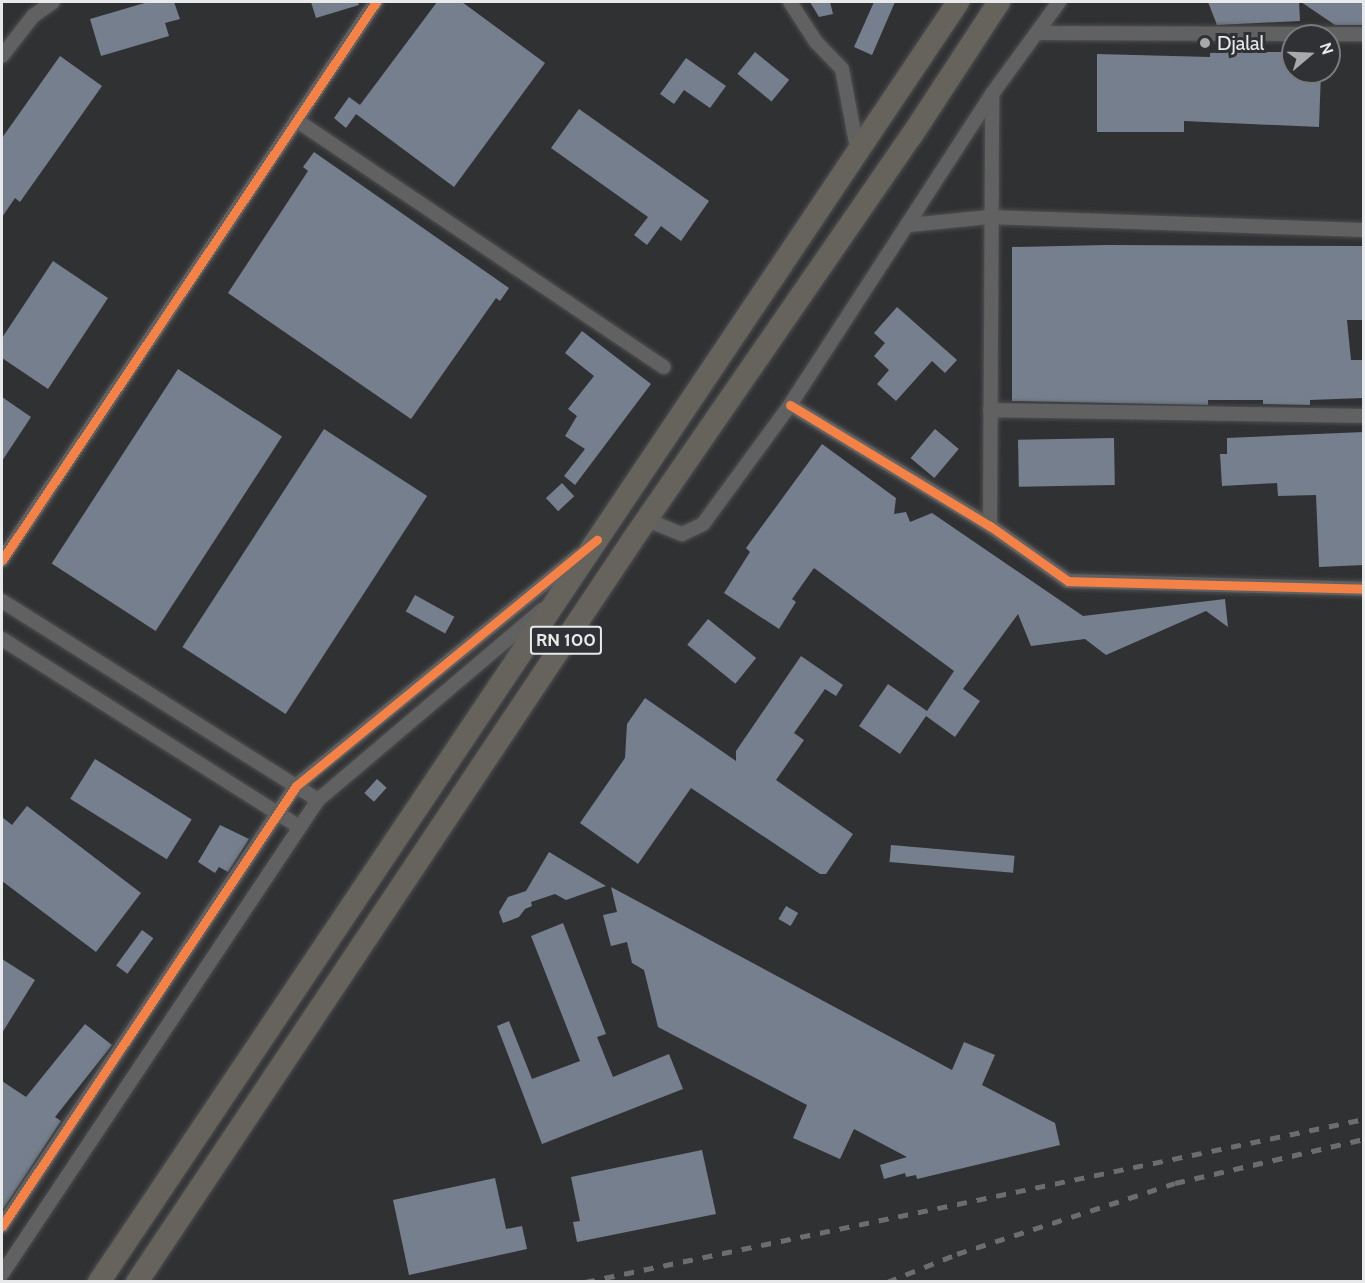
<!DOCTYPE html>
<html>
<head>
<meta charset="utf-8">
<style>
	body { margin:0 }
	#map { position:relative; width:1365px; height:1283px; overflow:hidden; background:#303133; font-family:Cabin,sans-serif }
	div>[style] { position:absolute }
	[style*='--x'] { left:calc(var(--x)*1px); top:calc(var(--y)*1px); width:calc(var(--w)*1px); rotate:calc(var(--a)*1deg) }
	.building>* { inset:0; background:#767f8d; transform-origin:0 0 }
	.roads { filter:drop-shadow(0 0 2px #4e4f51) drop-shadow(0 0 2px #4e4f51) }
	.minor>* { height:14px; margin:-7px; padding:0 7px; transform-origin:7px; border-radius:7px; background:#616162 }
	.trunk>* { height:22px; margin:-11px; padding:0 11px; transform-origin:11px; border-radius:11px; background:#66635c }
	.rail>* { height:4.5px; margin-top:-2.25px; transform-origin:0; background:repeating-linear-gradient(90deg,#6c6d6f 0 10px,transparent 0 20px) }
	.cycleway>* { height:9px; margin:-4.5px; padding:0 4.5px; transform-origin:4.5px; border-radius:4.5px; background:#f48246 }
	.dots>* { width:16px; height:16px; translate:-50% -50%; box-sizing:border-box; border:3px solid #2f3134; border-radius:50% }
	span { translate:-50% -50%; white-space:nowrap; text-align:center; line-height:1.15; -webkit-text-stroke:6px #2f3134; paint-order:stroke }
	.shield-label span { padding:2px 4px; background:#2f3134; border:2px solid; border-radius:4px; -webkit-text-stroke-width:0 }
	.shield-label { font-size:18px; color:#e8e9eb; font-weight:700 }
	.poi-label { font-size:20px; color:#e8e9eb }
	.left { translate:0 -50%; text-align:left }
	.frame { position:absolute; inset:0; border:3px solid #e8e9eb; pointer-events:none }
	.north { position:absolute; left:1281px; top:24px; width:60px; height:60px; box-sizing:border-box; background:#2f3134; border:2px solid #797b7d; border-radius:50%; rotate:71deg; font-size:16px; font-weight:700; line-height:24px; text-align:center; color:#e8e9eb }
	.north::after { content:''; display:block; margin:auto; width:21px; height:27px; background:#a8a9ab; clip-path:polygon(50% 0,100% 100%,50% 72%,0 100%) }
</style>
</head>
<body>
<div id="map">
	<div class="building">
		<i style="clip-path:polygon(148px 2px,174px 2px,180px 19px,165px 23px,169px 36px,101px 56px,90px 19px)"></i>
		<i style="clip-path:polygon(311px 2px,358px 2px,359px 5px,316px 18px)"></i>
		<i style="clip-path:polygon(437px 2px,462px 2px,545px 63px,454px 187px,356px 114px,346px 128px,334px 118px,349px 97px,360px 105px)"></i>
		<i style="clip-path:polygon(810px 2px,830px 2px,833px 14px,819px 17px)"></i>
		<i style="clip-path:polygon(874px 2px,895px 2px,872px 55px,854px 47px)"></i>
		<i style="clip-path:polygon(1208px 2px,1299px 2px,1300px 21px,1217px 25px)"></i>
		<i style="clip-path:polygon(1301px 2px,1364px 2px,1364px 25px,1335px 25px)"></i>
		<i style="left:755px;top:52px;width:44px;height:28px;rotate:39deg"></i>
		<i style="clip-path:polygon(1235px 52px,1293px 52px,1293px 72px,1321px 72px,1319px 127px,1184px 121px,1184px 132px,1097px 132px,1097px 54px,1210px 57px,1210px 53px)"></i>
		<i style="clip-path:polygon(60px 56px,102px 86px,20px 202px,15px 198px,2px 217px,2px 138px)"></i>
		<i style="clip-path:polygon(686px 58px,726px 86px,710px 108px,684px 90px,674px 104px,660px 94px)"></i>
		<i style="clip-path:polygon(579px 109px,709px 201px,681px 241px,661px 226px,647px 245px,634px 235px,648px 217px,551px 148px)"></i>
		<i style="clip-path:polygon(314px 152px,509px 288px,500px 301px,496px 298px,411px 419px,228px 293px,308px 171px,303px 167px)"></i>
		<i style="clip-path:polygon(1107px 245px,1362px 246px,1363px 320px,1347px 320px,1351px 360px,1362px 360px,1363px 398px,1310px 400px,1310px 405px,1263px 404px,1263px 400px,1208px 400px,1208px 405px,1012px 401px,1012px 247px)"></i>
		<i style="clip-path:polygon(53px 261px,108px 298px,48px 389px,2px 358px,2px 338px)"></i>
		<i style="clip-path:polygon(897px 307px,957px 360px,945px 373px,932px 361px,896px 401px,877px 384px,889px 370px,874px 356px,885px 343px,874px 333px)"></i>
		<i style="clip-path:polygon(582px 331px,651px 384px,575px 485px,564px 476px,585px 449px,565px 436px,577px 416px,568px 409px,594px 376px,565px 353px)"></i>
		<i style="left:178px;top:369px;width:124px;height:232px;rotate:33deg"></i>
		<i style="clip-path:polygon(2px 397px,31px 417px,2px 461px)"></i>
		<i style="left:324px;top:429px;width:123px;height:260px;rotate:33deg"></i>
		<i style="left:935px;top:429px;width:31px;height:38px;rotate:40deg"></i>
		<i style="clip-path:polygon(1364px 432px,1364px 565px,1319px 567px,1316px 495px,1278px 496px,1277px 483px,1222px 486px,1220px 454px,1227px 454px,1227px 438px)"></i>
		<i style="left:1114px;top:438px;width:47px;height:96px;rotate:89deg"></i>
		<i style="clip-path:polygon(822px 444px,896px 498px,894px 514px,906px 512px,910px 522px,932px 513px,1083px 616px,1225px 599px,1228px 627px,1206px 611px,1106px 655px,1085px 639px,1031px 646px,1018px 614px,963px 689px,980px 701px,955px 737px,926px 716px,900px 754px,859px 726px,888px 684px,927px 711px,954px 671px,814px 568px,792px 599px,796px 602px,779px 629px,724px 593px,750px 552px,746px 548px)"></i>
		<i style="left:562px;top:483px;width:18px;height:22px;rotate:47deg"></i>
		<i style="left:415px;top:595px;width:45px;height:19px;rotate:29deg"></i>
		<i style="left:708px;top:619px;width:62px;height:33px;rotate:39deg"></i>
		<i style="clip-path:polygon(801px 656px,843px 685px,836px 696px,825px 689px,794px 733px,804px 740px,776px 780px,853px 834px,826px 874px,820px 874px,691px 788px,638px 864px,580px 823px,625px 758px,627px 724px,645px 698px,736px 761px,736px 751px)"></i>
		<i style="left:95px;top:759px;width:114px;height:47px;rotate:32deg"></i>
		<i style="left:377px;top:779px;width:13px;height:19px;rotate:42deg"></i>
		<i style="clip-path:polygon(27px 806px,141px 893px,96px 952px,2px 881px,2px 817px,12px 825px)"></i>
		<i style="clip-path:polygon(220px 825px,249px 839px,228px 872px,219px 867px,215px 873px,198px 862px)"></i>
		<i style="left:891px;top:845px;width:124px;height:17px;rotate:5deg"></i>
		<i style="clip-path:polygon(549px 852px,606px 886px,566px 900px,555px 894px,531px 902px,532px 906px,525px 909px,519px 917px,503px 923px,499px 912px,508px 897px,526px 891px)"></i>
		<i style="clip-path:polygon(611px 887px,952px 1070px,964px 1042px,995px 1055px,982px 1085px,1055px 1123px,1060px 1145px,917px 1179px,916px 1175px,906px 1177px,905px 1173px,884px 1179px,880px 1165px,907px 1157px,854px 1129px,840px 1159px,793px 1138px,807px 1105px,658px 1027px,644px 970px,632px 963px,627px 942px,611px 946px,603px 915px,617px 912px)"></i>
		<i style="left:786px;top:906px;width:14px;height:15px;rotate:30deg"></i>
		<i style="clip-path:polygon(563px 923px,606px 1034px,597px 1037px,613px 1077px,669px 1054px,683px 1089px,542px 1144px,497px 1026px,509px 1021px,532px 1079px,580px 1061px,531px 936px)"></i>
		<i style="left:142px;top:930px;width:14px;height:44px;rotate:36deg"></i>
		<i style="clip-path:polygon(2px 959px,35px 980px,2px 1033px)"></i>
		<i style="clip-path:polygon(85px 1024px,112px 1045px,55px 1117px,61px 1121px,2px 1211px,2px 1081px,26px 1097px)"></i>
		<i style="clip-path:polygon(702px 1150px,716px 1214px,577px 1242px,573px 1222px,580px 1221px,571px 1177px)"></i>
		<i style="clip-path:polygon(495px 1178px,506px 1229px,522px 1226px,527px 1249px,409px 1275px,393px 1200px)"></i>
	</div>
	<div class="roads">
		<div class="minor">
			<i style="--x:790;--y:2;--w:48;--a:57"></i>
			<i style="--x:816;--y:42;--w:37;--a:46"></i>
			<i style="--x:842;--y:69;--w:86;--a:79.3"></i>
			<i style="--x:1037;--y:33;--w:327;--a:0.2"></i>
			<i style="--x:2;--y:56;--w:51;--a:-52.2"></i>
			<i style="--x:33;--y:16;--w:24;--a:-35"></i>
			<i style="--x:296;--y:120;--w:443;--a:33.9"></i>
			<i style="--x:910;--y:225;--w:79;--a:-5.8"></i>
			<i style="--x:989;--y:217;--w:375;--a:2"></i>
			<i style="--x:790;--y:405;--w:234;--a:31.2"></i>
			<i style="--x:990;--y:526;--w:95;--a:35.2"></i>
			<i style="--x:1068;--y:581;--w:296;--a:1.5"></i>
			<i style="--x:990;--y:410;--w:374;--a:0.9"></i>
			<i style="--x:647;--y:520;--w:38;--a:22"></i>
			<i style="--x:682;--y:534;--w:23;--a:-25"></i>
			<i style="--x:703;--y:524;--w:147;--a:-53.8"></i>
			<i style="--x:790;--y:405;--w:371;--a:-57"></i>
			<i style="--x:990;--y:526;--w:432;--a:-89.7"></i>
			<i style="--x:992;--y:94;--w:114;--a:-53.9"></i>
			<i style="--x:2;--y:560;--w:672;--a:-56.17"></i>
			<i style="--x:2;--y:601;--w:373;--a:32.2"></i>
			<i style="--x:2;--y:639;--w:352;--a:32.3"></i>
			<i style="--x:2;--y:1226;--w:529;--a:-56.25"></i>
			<i style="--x:296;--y:786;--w:365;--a:-39.2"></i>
			<i style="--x:2;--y:1274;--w:570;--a:-56.31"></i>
			<i style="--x:318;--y:800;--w:295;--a:-40.3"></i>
		</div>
		<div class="trunk">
			<i style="--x:99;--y:1282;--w:1542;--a:-56.13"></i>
			<i style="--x:137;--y:1282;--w:890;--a:-56.27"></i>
			<i style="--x:631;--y:542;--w:495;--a:-55.4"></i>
			<i style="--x:912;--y:135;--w:159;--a:-56.8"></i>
		</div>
	</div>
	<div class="rail">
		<i style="--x:585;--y:1282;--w:796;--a:-11.82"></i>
		<i style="--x:887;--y:1282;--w:75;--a:-21.8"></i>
		<i style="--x:957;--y:1254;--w:229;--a:-18"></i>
		<i style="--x:1175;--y:1183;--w:194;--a:-13.1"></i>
	</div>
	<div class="cycleway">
		<i style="--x:790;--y:405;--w:234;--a:31.2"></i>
		<i style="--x:990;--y:526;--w:95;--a:35.2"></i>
		<i style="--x:1068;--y:581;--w:296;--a:1.5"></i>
		<i style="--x:2;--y:560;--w:672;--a:-56.17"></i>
		<i style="--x:2;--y:1226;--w:529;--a:-56.25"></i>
		<i style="--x:296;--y:786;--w:389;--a:-39.3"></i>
	</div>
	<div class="dots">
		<i style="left:1205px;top:43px;background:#a8a9ab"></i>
	</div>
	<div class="shield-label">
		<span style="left:566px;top:640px">RN 100</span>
	</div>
	<div class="poi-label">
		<span class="left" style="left:1217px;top:43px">Djalal</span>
	</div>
	<div class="frame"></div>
	<div class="north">N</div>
</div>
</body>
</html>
